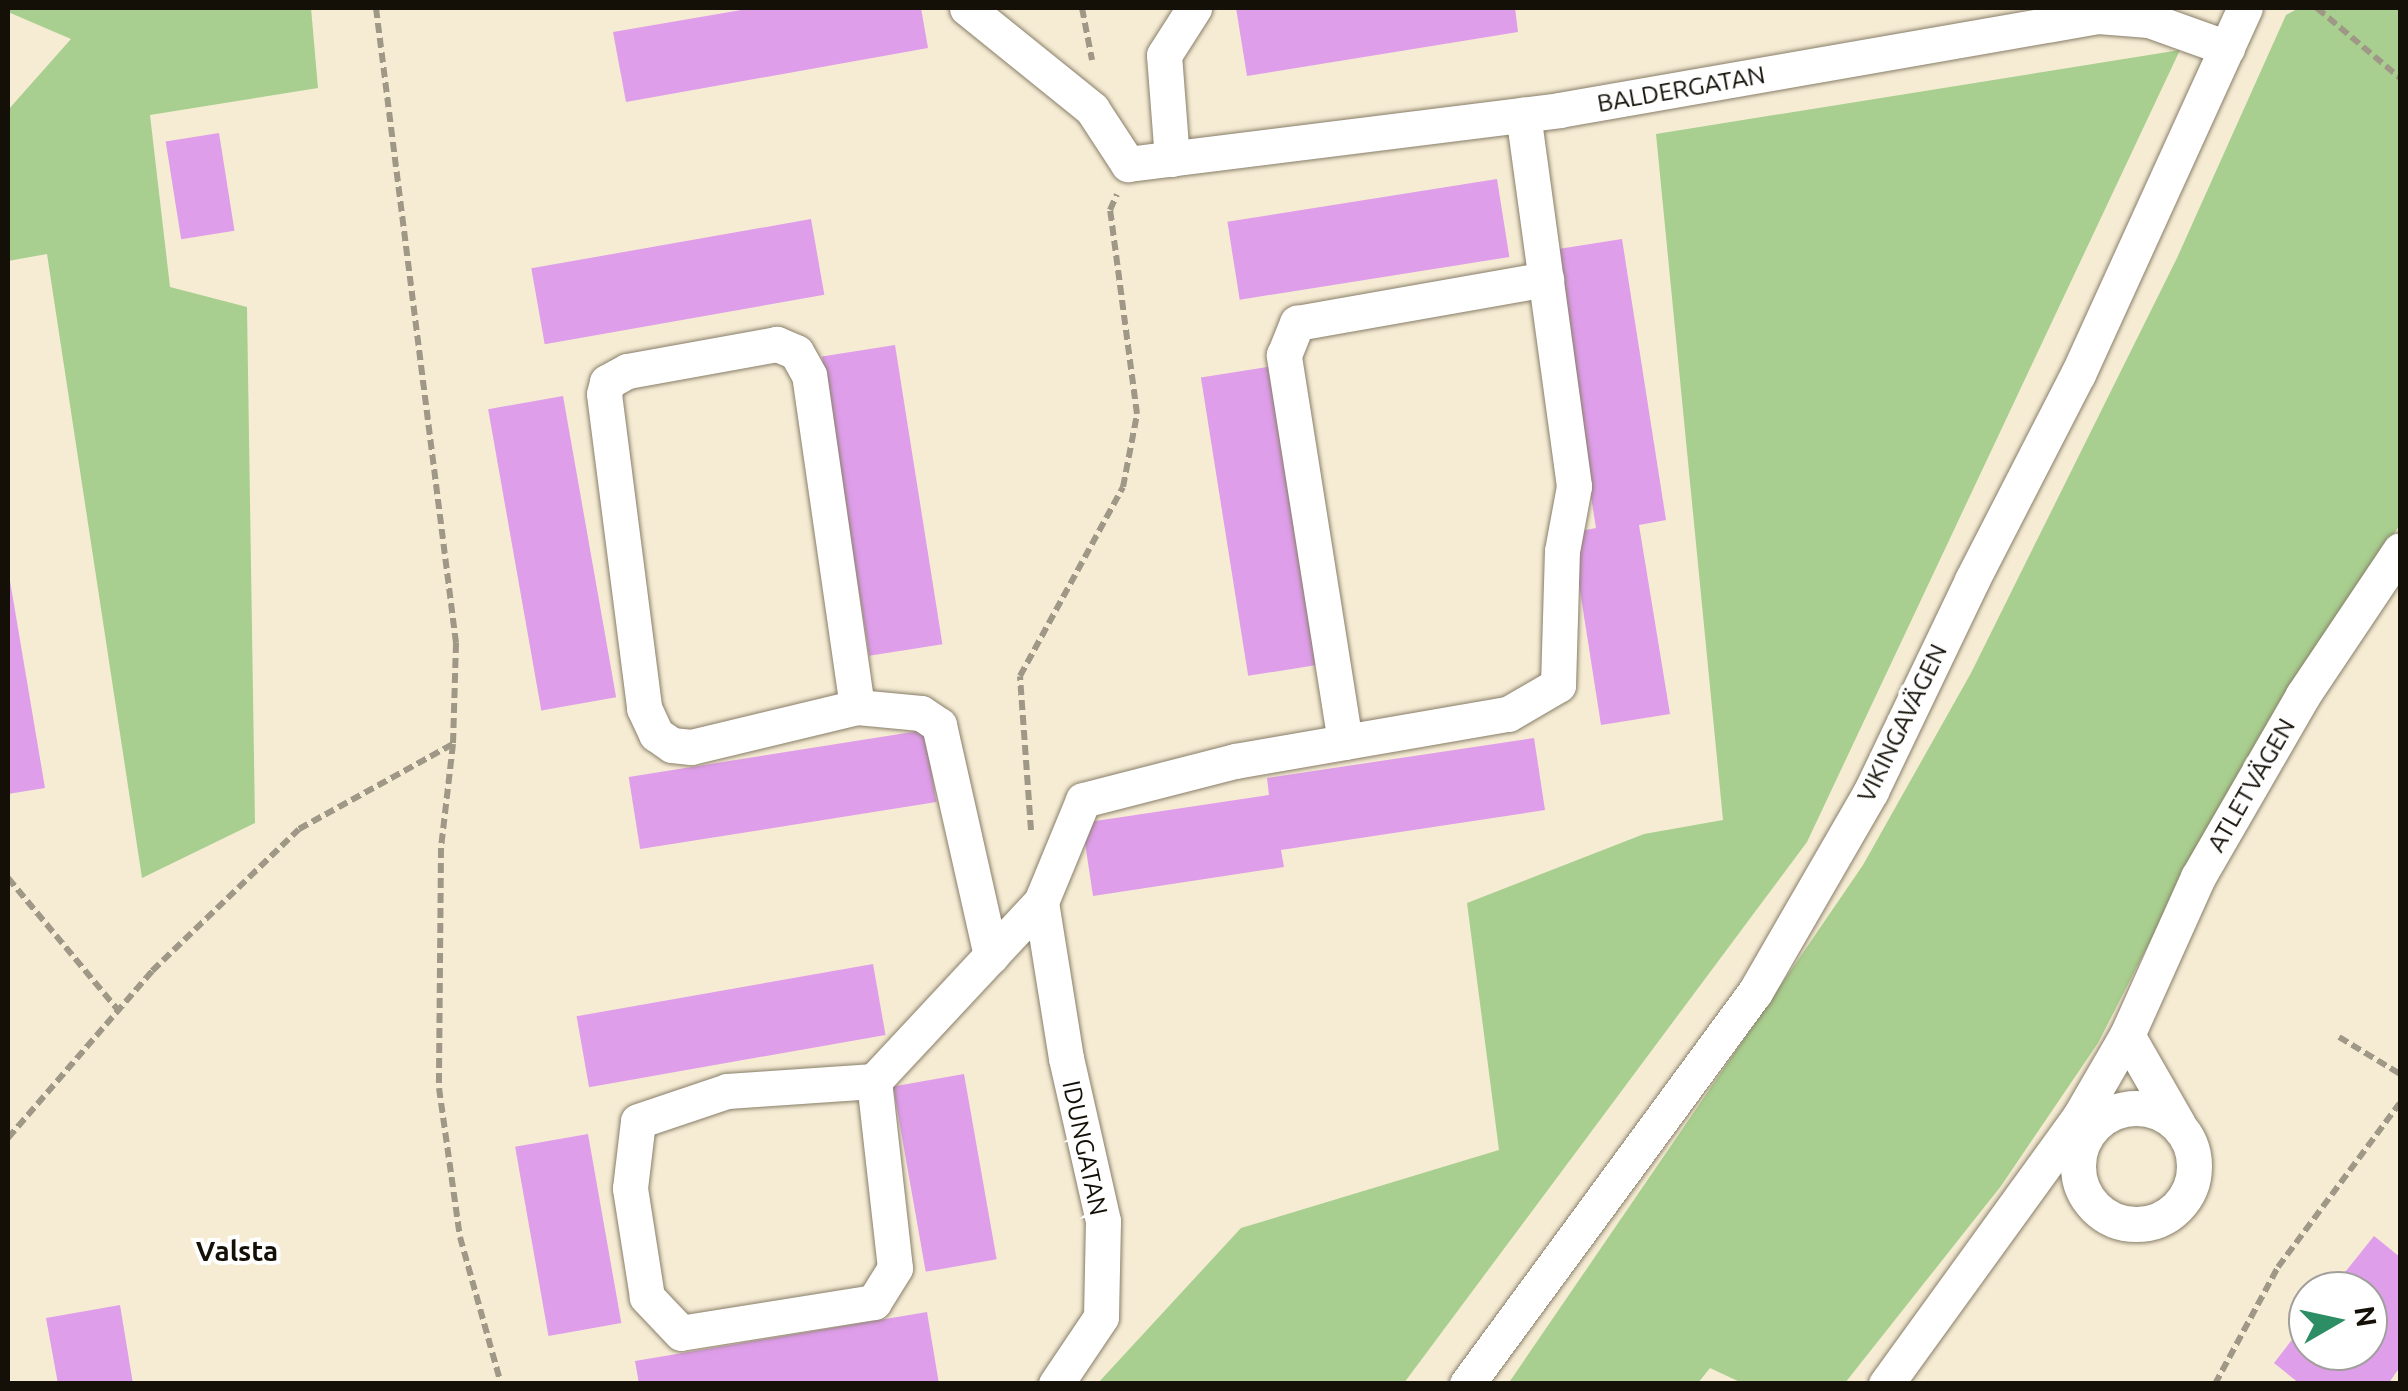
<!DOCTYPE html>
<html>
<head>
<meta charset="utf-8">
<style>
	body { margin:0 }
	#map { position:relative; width:2408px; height:1391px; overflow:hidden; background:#f6ecd4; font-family:Ubuntu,sans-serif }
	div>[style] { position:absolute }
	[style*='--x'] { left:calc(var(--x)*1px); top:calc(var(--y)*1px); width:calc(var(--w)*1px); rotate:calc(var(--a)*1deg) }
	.green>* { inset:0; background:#a8cf8f }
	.building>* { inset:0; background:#de9eea; transform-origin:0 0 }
	.path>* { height:6px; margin-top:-3px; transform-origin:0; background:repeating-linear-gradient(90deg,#9f9886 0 10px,transparent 0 15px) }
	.roads { filter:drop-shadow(0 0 2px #887e69) drop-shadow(0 0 2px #887e69) }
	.street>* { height:35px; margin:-17.5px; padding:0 17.5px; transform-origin:17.5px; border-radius:17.5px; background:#fff }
	.street>.ring { margin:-17.5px; padding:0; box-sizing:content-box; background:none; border:35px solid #fff; border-radius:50% }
	span { translate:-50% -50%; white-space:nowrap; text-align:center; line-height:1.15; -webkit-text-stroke:8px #fff; paint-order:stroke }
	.street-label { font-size:25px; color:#141008 }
	.neighbourhood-label { font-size:28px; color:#141008; font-weight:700 }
	.frame { position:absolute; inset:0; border:10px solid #141008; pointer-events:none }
	.north { position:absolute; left:2288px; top:1271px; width:100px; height:100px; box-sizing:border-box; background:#fff; border:2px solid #a19f9c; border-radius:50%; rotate:81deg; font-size:28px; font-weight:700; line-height:40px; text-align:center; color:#141008 }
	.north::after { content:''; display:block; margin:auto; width:35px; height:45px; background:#2d8d65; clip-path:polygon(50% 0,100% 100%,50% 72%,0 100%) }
</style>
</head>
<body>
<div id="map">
	<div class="green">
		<i style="clip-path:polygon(8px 8px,311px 8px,318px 88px,150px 115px,170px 287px,247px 307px,255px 823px,142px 878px,47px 254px,8px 261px,8px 110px,71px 39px,8px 12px)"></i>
		<i style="clip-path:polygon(2299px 8px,2400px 8px,2400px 524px,2166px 910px,2098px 1043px,2001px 1186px,1845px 1383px,1742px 1383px,1710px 1368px,1698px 1383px,1508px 1384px,1863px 865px,1971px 673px,2177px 258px,2286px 15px)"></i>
		<i style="clip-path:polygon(2180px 50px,1807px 842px,1404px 1383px,1098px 1383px,1241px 1228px,1499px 1150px,1467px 903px,1644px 834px,1723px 820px,1656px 134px)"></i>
	</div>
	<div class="building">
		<i style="clip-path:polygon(753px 8px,921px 8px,928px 48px,626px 102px,613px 32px)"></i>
		<i style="clip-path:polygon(1236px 8px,1515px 8px,1518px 32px,1247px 76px)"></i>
		<i style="left:219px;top:133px;width:99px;height:54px;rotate:81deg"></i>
		<i style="left:1497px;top:179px;width:79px;height:273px;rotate:81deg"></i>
		<i style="left:811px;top:219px;width:77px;height:284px;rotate:80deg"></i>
		<i style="clip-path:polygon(1622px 239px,1666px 520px,1639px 525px,1670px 714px,1601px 725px,1571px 533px,1596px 528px,1552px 250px)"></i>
		<i style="left:895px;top:345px;width:303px;height:74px;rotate:81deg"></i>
		<i style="left:1274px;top:366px;width:302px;height:74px;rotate:81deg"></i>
		<i style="left:563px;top:396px;width:306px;height:76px;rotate:80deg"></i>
		<i style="clip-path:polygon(8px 569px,45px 788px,8px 794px)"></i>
		<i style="left:925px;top:730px;width:73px;height:300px;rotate:81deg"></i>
		<i style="clip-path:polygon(1534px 738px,1545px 810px,1281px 850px,1284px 867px,1093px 896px,1082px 823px,1269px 795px,1267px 778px)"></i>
		<i style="left:873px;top:964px;width:72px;height:301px;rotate:80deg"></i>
		<i style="left:964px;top:1074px;width:188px;height:72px;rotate:80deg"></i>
		<i style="left:588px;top:1134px;width:192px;height:74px;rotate:80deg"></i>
		<i style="clip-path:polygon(2374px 1236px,2400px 1257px,2400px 1367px,2388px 1384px,2300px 1384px,2274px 1363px,2308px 1319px,2308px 1351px,2368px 1351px,2368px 1291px,2330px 1291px)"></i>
		<i style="clip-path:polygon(120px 1305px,133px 1384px,58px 1384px,46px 1318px)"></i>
		<i style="clip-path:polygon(927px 1312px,939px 1384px,639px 1384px,635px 1361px)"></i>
	</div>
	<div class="path">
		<i style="--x:376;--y:8;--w:640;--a:82.82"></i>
		<i style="--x:456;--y:643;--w:101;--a:91.7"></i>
		<i style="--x:453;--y:744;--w:105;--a:96.6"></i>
		<i style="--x:441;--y:848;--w:240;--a:90.5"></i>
		<i style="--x:439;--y:1088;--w:150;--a:82"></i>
		<i style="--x:460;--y:1237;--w:153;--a:74.4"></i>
		<i style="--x:1082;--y:8;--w:53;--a:79.1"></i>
		<i style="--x:2317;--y:8;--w:109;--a:40.1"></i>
		<i style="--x:1031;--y:830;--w:154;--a:-94.1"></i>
		<i style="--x:1020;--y:676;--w:215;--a:-61.4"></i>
		<i style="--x:1123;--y:487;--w:74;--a:-79.1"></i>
		<i style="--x:1137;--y:414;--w:206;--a:-97.5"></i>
		<i style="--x:1110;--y:210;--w:17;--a:-66"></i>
		<i style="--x:8;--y:878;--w:172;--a:50.2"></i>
		<i style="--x:2339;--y:1037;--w:71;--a:31.2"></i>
		<i style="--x:8;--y:1138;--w:221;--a:-49.2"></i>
		<i style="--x:152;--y:971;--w:204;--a:-44"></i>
		<i style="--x:299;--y:829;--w:176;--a:-28.9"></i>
		<i style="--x:2215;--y:1384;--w:133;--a:-61.7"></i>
		<i style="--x:2278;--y:1267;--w:204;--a:-53.4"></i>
	</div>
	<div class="roads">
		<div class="street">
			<i style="--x:967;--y:8;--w:161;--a:38.9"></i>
			<i style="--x:1092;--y:109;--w:66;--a:56.8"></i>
			<i style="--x:1128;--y:164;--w:434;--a:-7.1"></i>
			<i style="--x:1559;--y:110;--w:547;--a:-9.89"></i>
			<i style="--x:2098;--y:16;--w:51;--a:4.5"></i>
			<i style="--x:2149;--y:20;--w:83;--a:19.7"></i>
			<i style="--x:1172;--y:159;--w:104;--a:-94.4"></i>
			<i style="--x:1164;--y:55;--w:56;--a:-57.4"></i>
			<i style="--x:857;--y:707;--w:335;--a:-98.2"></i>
			<i style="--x:809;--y:375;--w:26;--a:-119"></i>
			<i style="--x:796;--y:352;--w:21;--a:-157"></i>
			<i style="--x:777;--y:344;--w:152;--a:169.8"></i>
			<i style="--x:627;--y:371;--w:23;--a:151"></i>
			<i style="--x:607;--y:382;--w:12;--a:104"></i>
			<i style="--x:604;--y:394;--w:317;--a:82.7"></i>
			<i style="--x:644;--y:708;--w:29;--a:65"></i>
			<i style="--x:656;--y:734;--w:19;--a:35"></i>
			<i style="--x:672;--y:745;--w:19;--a:6"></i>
			<i style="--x:691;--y:747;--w:171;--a:-13.5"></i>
			<i style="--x:857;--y:707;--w:64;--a:5.4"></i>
			<i style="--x:921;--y:713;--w:22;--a:34"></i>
			<i style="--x:939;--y:725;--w:237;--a:77.3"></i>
			<i style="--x:1345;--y:742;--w:392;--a:-99"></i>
			<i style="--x:1284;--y:355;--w:35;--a:-68"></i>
			<i style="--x:1297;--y:323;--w:253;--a:-10"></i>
			<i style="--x:1041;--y:902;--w:158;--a:80.9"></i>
			<i style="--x:1066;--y:1058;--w:167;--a:77.2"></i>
			<i style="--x:1103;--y:1221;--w:96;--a:91.2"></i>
			<i style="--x:1101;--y:1317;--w:81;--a:123.9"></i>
			<i style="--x:2127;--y:1035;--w:103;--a:60.2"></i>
			<i style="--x:874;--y:1081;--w:188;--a:83.6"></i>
			<i style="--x:895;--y:1268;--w:40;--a:122"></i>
			<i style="--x:874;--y:1302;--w:195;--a:170.9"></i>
			<i style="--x:681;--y:1333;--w:50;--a:-133.4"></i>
			<i style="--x:647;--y:1297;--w:110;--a:-98.9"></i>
			<i style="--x:630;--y:1188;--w:67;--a:-83.2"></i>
			<i style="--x:638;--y:1121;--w:94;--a:-18.6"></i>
			<i style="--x:727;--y:1091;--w:147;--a:-3.9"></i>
			<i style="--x:874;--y:1081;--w:245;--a:-47"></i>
			<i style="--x:1041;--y:902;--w:110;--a:-67.6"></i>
			<i style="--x:1083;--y:800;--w:157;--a:-14.4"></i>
			<i style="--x:1235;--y:761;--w:277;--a:-9.8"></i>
			<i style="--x:1508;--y:714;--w:58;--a:-30.1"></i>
			<i style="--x:1558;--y:685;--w:134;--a:-88.3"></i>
			<i style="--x:1562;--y:551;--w:66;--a:-79.5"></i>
			<i style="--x:1574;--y:486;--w:375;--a:-97.8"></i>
			<i class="ring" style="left:2078px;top:1108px;width:81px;height:81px"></i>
			<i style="--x:1467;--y:1384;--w:486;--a:-53.7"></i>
			<i style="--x:1755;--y:992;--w:232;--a:-60"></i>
			<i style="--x:1871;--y:791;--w:234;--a:-64.4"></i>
			<i style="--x:1972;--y:580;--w:232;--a:-62.8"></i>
			<i style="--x:2078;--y:374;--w:402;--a:-65.5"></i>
			<i style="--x:1886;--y:1384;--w:331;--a:-54.1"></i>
			<i style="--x:2080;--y:1116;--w:94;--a:-59.9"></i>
			<i style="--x:2127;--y:1035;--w:173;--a:-65.8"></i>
			<i style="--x:2198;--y:877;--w:210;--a:-60"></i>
			<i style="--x:2303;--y:695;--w:174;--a:-56.2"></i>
		</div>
	</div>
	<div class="street-label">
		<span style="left:1681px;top:89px;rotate:-10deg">BALDERGATAN</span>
		<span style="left:1902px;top:723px;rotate:-64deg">VIKINGAVÄGEN</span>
		<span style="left:2251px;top:785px;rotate:-60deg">ATLETVÄGEN</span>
		<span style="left:1085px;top:1148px;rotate:78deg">IDUNGATAN</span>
	</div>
	<div class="neighbourhood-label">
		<span style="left:237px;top:1251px">Valsta</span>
	</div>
	<div class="frame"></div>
	<div class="north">N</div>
</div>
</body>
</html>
